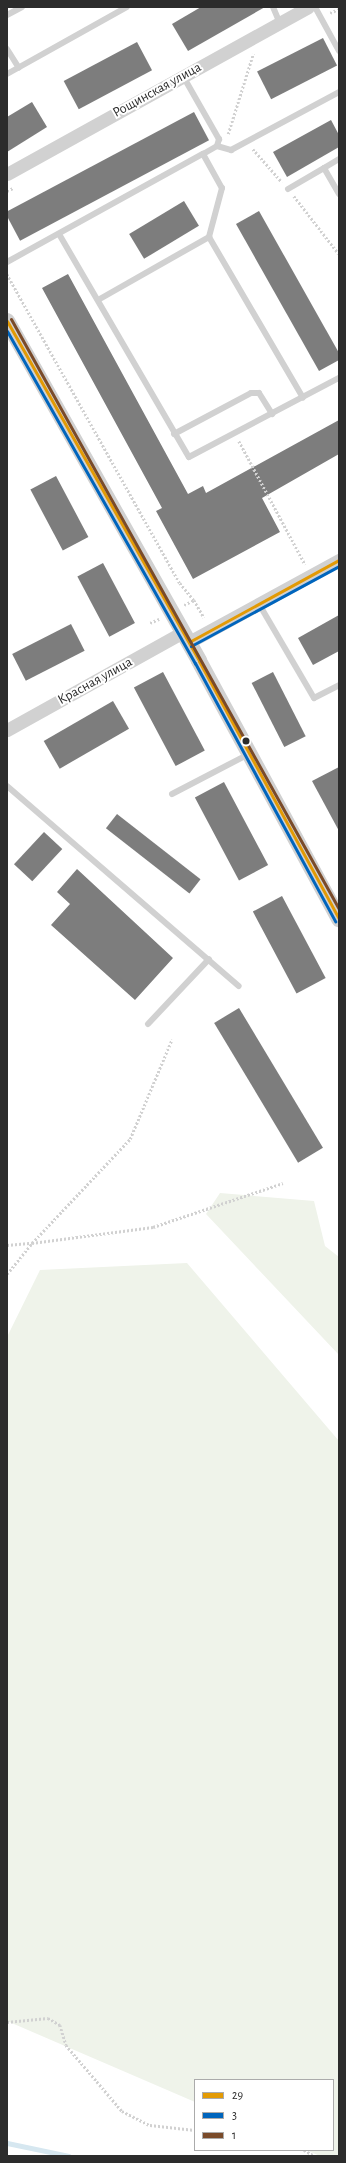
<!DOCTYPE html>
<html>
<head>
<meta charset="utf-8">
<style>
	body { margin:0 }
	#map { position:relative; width:346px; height:2163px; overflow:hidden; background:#fff; font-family:"Alegreya Sans",sans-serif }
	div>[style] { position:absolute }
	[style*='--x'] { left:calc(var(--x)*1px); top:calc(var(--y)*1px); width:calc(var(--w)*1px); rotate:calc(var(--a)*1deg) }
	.green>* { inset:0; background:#eff3ea }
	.stream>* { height:5px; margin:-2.5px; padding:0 2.5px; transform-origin:2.5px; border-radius:2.5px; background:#d6e7f0 }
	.building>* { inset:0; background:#7d7d7d; transform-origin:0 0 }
	.path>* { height:2.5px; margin-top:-1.25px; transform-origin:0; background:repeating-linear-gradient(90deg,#d1d1d1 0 2px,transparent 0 4px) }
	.service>* { height:6px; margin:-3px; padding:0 3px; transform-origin:3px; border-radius:3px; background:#d1d1d1 }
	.minor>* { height:13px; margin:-6.5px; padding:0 6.5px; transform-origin:6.5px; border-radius:6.5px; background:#d1d1d1 }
	.tertiary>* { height:16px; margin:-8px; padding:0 8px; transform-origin:8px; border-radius:8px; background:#d1d1d1 }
	.bus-1>* { height:3px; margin:-1.5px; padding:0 1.5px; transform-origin:1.5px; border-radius:1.5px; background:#e39a04 }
	.bus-2>* { height:3px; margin:-1.5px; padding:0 1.5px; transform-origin:1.5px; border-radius:1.5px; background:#0065bd }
	.bus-3>* { height:3px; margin:-1.5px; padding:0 1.5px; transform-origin:1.5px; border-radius:1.5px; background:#7a4b2a }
	.dots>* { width:11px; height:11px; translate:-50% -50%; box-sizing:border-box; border:2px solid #fff; border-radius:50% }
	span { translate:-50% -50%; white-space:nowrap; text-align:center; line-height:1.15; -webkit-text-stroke:4px #fff; paint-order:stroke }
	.street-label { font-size:14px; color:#2c2c2c }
	.frame { position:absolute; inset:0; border:8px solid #2c2c2c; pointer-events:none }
	.legend { position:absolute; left:194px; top:2079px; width:140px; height:72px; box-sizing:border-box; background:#fff; border:1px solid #ababab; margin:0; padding:5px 7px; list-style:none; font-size:12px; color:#2c2c2c }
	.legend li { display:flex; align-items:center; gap:8px; height:20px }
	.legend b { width:20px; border:1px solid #ababab }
</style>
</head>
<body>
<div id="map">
	<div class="green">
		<i style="clip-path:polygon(220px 1193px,314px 1201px,325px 1246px,339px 1257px,339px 1355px,206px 1214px)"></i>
		<i style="clip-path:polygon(187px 1263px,339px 1441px,339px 2156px,320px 2156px,306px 2150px,333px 2150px,333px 2080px,195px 2080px,195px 2102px,7px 2021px,7px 1337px,40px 1270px)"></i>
	</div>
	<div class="stream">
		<i style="--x:7;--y:2143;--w:63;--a:11.8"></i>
	</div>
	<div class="building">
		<i style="clip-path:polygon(201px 7px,265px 7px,188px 51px,172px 24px)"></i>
		<i style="left:323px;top:38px;width:31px;height:74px;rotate:63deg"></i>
		<i style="left:137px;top:42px;width:32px;height:83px;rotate:62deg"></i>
		<i style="clip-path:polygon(32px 102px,47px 127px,7px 152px,7px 117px)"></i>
		<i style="left:194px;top:112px;width:32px;height:214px;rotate:62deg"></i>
		<i style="clip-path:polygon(331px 120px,339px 135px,339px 147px,287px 177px,273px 152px)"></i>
		<i style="left:184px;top:201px;width:29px;height:64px;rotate:59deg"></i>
		<i style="clip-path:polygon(259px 211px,339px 353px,339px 360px,319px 371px,236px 224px)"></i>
		<i style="clip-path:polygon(68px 274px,188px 494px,203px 486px,206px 493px,339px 420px,339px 454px,262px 498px,280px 532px,193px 579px,156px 511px,162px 508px,42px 288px)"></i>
		<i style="left:56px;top:476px;width:69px;height:29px;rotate:62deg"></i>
		<i style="left:103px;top:563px;width:68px;height:29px;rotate:62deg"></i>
		<i style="clip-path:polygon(339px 615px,339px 651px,313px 665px,298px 638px)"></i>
		<i style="left:71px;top:624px;width:30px;height:66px;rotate:63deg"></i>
		<i style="left:163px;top:672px;width:89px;height:33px;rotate:62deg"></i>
		<i style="left:273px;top:672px;width:72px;height:24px;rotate:63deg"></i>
		<i style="left:113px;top:701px;width:32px;height:80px;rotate:60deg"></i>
		<i style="clip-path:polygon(339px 767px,339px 831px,312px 781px)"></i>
		<i style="left:224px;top:782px;width:94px;height:33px;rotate:62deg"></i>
		<i style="left:117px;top:814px;width:106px;height:18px;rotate:38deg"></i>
		<i style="left:44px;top:832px;width:25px;height:44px;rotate:43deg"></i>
		<i style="clip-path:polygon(77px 869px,173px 958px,135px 1000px,51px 925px,70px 904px,57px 892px)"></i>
		<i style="left:282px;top:896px;width:93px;height:33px;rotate:62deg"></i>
		<i style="left:239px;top:1008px;width:163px;height:29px;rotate:59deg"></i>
	</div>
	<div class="path">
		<i style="--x:330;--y:13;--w:10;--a:-24"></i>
		<i style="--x:228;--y:134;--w:84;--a:-72.6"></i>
		<i style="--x:253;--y:149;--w:44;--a:48.7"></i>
		<i style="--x:7;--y:191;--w:7;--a:-27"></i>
		<i style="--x:294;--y:196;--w:73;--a:52.2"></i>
		<i style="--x:7;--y:274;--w:354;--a:60.8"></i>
		<i style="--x:180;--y:583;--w:22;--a:51"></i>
		<i style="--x:239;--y:441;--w:140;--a:61.8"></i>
		<i style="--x:184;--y:605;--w:11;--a:-27"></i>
		<i style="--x:194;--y:600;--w:20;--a:60"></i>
		<i style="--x:150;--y:623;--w:10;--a:-24"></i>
		<i style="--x:7;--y:1245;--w:25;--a:-5"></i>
		<i style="--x:32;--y:1243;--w:143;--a:-46.7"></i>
		<i style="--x:130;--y:1139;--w:108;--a:-67.2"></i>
		<i style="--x:7;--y:1274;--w:40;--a:-51"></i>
		<i style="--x:32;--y:1243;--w:122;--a:-7.5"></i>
		<i style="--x:153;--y:1227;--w:137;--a:-18.7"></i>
		<i style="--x:7;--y:2022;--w:41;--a:-5.6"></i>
		<i style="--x:48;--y:2018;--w:14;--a:30"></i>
		<i style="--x:60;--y:2025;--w:21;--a:73"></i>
		<i style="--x:66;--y:2045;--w:87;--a:49.7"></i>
		<i style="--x:122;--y:2111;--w:31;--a:27"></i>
		<i style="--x:150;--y:2125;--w:45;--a:6.3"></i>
		<i style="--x:247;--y:2150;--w:57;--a:0"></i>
		<i style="--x:304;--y:2150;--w:13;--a:29"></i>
	</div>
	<div class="service">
		<i style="--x:273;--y:7;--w:15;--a:67"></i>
		<i style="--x:315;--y:7;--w:50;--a:61.4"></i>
		<i style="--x:7;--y:15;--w:17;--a:-28"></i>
		<i style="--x:7;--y:49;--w:22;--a:58"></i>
		<i style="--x:7;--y:74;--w:137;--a:-29.2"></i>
		<i style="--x:183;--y:76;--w:73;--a:60.3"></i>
		<i style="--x:219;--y:139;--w:7;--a:106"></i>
		<i style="--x:217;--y:146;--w:16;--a:150"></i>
		<i style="--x:217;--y:146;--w:15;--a:16"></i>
		<i style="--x:231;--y:150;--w:123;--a:-28.2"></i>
		<i style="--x:339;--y:159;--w:17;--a:149"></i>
		<i style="--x:324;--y:168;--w:30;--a:60"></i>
		<i style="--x:288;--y:189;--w:42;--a:-30.3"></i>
		<i style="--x:59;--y:234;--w:258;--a:59.8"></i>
		<i style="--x:189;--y:457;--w:170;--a:-27.8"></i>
		<i style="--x:7;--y:262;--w:224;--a:-28.9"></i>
		<i style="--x:203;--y:154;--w:39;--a:61"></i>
		<i style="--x:222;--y:188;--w:51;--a:104.9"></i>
		<i style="--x:209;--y:237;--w:186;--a:59.7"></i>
		<i style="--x:98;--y:300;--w:128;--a:-29.6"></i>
		<i style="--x:174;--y:434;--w:87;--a:-28"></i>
		<i style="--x:251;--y:393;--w:8;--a:0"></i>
		<i style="--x:259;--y:393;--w:25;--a:58"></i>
		<i style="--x:259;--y:604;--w:109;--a:59.7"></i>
		<i style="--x:314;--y:698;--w:28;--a:-27"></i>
		<i style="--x:7;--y:786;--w:306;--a:40.8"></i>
		<i style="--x:172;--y:794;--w:87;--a:-27.5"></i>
		<i style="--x:148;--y:1024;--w:89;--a:-46.8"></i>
	</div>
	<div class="minor">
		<i style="--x:7;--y:174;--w:344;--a:-29"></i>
		<i style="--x:189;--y:642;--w:171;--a:-28.7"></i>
		<i style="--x:7;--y:730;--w:201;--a:-29.1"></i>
	</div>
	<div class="tertiary">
		<i style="--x:7;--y:321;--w:390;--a:60.5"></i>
		<i style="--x:199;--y:661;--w:294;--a:61.5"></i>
	</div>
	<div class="bus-1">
		<i style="--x:7;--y:321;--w:390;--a:60.5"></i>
		<i style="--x:199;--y:661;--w:294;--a:61.5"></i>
		<i style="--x:189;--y:642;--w:171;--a:-28.7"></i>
	</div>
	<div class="bus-2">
		<i style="--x:7;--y:331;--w:382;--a:60.5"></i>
		<i style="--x:195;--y:663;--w:294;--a:61.5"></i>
		<i style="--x:191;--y:646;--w:168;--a:-28.4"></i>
	</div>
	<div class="bus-3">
		<i style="--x:11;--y:319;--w:675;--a:60.93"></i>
	</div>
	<div class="dots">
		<i style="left:246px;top:741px;background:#2c2c2c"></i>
	</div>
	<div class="street-label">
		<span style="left:157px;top:90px;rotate:-29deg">Рощинская улица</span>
		<span style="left:95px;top:681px;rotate:-29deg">Красная улица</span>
	</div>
	<div class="frame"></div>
	<ul class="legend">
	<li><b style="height:5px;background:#e39a04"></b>29</li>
	<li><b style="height:5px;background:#0065bd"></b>3</li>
	<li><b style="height:5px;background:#7a4b2a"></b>1</li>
	</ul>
</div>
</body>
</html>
